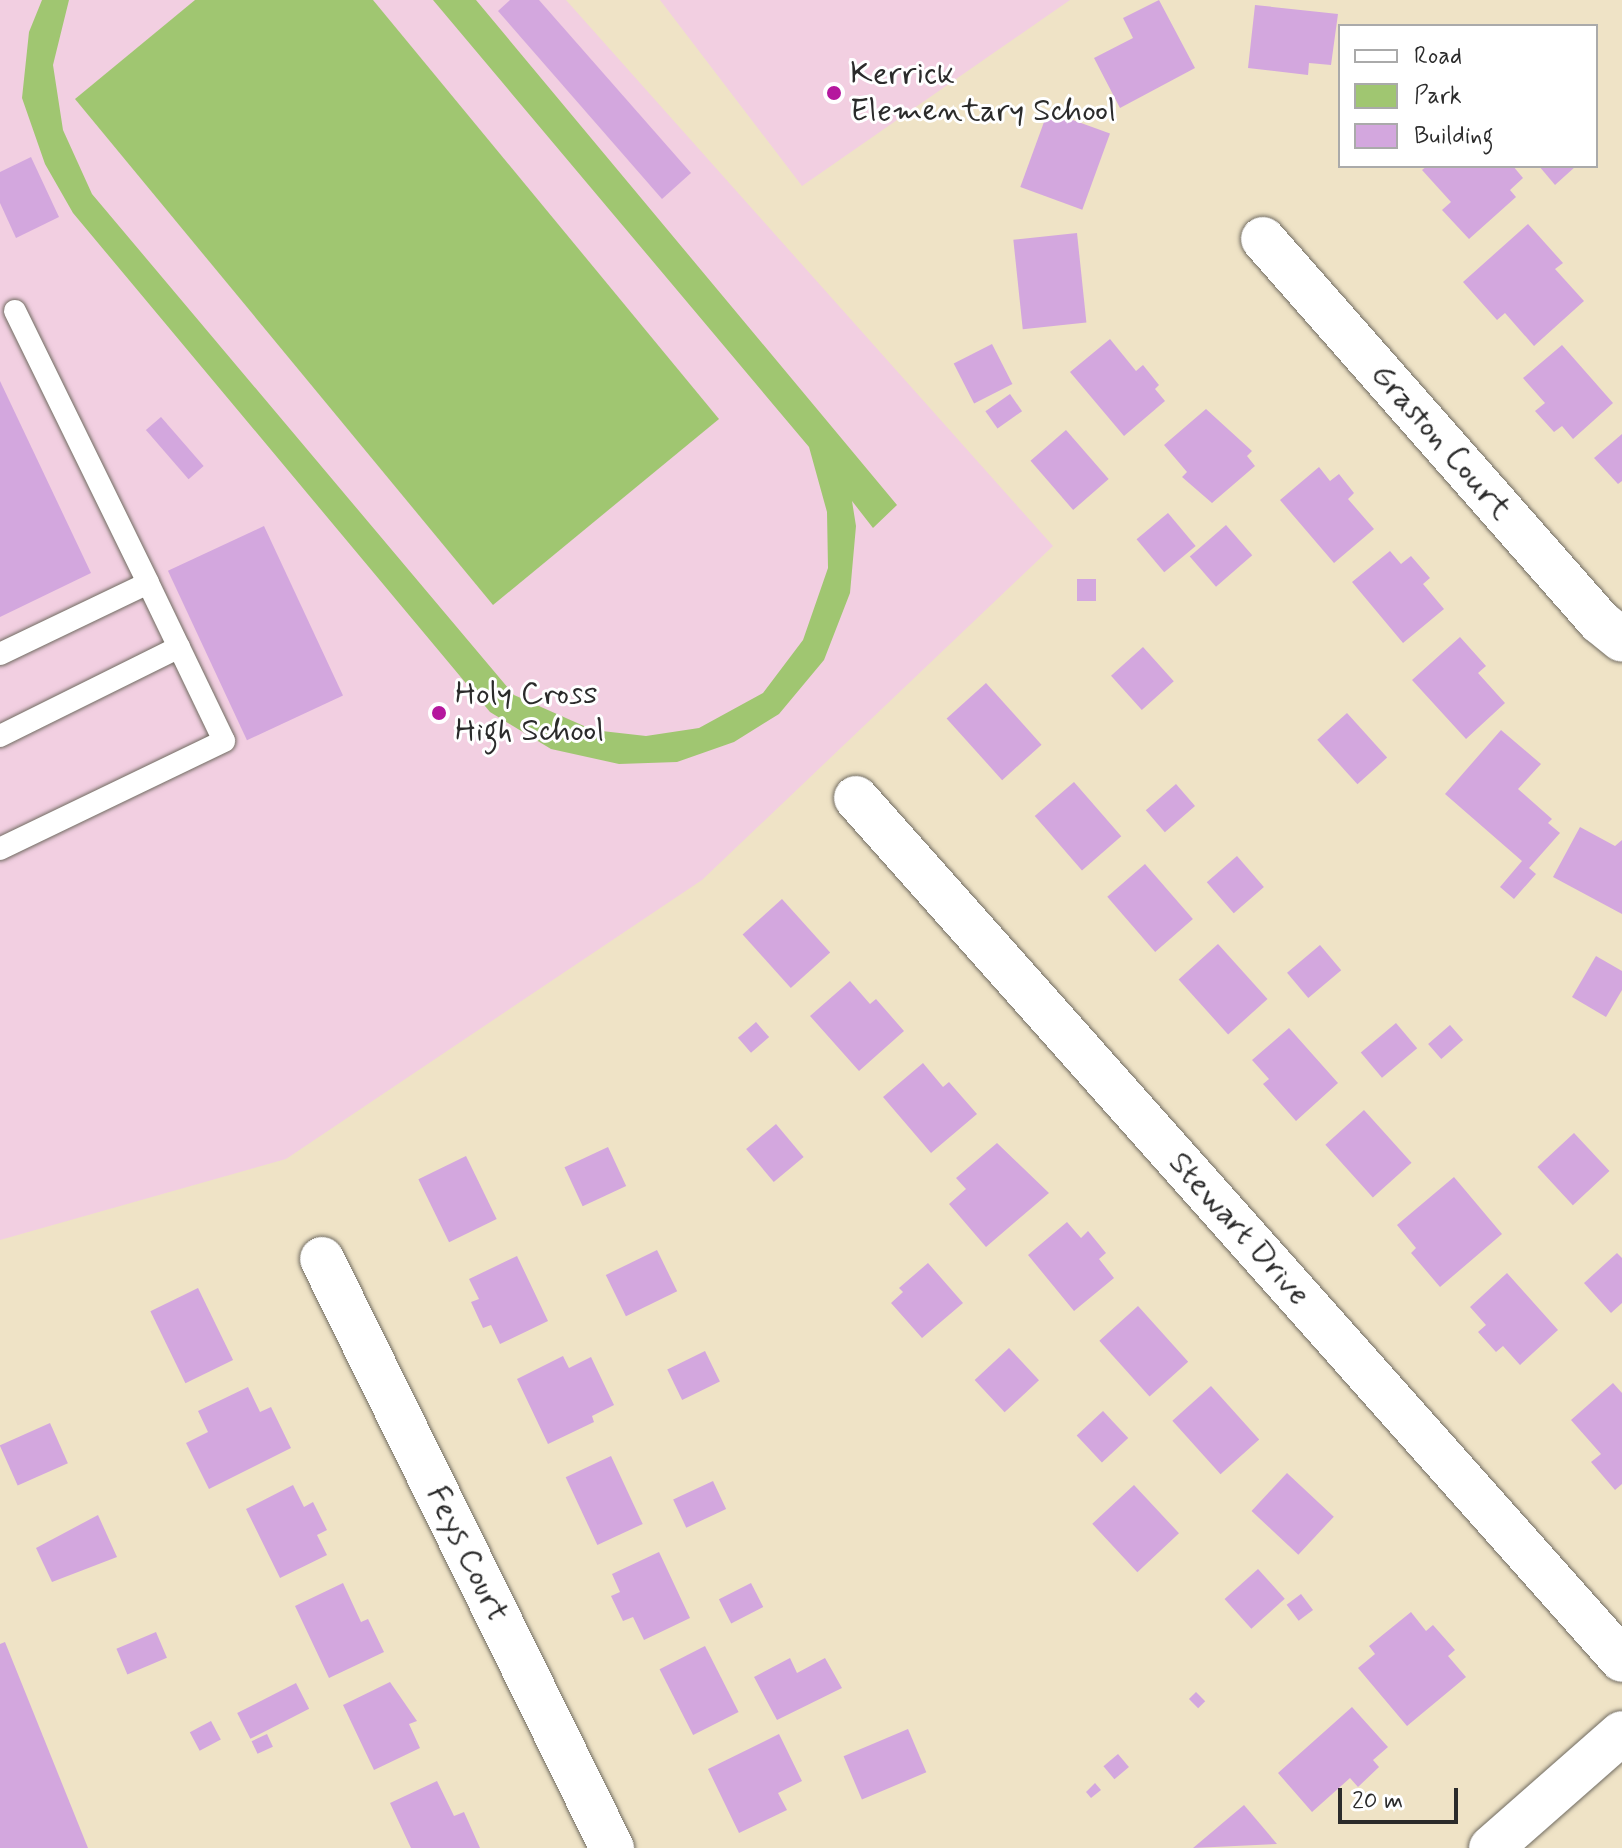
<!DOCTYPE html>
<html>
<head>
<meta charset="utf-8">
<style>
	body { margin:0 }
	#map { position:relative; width:1622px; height:1848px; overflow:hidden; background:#efe3c6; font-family:Mynerve,sans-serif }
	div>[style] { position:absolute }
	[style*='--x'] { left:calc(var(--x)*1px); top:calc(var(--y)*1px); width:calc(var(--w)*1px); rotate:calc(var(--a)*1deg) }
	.built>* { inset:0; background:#f2cfe1 }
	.green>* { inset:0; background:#a0c671 }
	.building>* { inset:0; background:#d3a7de; transform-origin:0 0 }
	.roads { filter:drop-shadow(0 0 2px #706b61) drop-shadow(0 0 2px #706b61) }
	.service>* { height:22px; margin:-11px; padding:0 11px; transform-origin:11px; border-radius:11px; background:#fff }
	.minor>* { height:44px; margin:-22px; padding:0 22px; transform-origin:22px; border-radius:22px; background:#fff }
	.dots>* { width:22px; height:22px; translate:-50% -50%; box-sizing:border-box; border:4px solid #fff; border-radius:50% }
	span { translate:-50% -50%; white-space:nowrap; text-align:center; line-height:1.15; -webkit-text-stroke:6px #fff; paint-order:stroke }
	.poi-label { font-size:32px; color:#2b2b2b }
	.left { translate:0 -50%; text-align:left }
	.street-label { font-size:32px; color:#2b2b2b }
	.legend { position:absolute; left:1338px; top:24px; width:260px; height:144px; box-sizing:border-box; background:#fff; border:2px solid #aaa; margin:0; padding:10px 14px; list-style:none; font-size:24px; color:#2b2b2b }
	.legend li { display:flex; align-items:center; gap:16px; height:40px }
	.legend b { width:40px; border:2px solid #aaa }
	.scale { position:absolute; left:1338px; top:1788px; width:120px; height:36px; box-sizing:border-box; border:4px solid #2b2b2b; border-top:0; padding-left:10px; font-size:24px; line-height:28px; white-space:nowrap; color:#2b2b2b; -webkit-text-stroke:6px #fff; paint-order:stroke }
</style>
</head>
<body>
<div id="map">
	<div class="built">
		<i style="clip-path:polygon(0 0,566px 0,1053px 546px,702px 880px,286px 1159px,0 1240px)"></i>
		<i style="clip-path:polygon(660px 0,1070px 0,802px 186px)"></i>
	</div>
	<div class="green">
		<i style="clip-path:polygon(42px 0,69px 0,53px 65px,63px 130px,92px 194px,514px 695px,593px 730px,646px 736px,699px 728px,763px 693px,803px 640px,828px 568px,827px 512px,809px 447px,433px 0,476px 0,897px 505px,873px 528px,852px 501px,856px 526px,850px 593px,824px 660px,779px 714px,734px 742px,677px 762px,619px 764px,551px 749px,490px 712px,73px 213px,45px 164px,22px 98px,29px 32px)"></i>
		<i style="clip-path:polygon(195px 0,373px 0,719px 419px,493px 605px,75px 99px)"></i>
	</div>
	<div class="building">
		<i style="clip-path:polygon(510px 0,539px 0,691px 173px,662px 199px,498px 11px)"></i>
		<i style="clip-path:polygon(1159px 0,1195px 68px,1120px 108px,1094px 58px,1133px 38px,1123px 18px)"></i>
		<i style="clip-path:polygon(1255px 5px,1338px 14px,1331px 65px,1309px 63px,1308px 75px,1248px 68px)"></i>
		<i style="left:1048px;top:111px;width:66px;height:81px;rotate:20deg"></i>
		<i style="clip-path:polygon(31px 157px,59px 217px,16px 238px,0 203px,0 172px)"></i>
		<i style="clip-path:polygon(1427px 166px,1513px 166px,1523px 178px,1510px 190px,1516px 197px,1469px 239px,1442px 210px,1451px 202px,1422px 170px)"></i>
		<i style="clip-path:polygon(1539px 166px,1576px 166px,1555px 185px)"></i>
		<i style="clip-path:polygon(1528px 224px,1563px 263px,1555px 269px,1584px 301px,1534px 346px,1505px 313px,1497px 320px,1463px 282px)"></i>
		<i style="left:1077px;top:233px;width:90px;height:64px;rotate:84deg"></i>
		<i style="clip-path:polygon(1110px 339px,1136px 371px,1143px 365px,1159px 385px,1155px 389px,1165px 401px,1124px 436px,1070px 372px)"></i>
		<i style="left:992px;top:344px;width:45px;height:43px;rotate:63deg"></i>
		<i style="clip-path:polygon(1562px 345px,1613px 403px,1573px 439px,1562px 426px,1554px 432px,1535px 411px,1545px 403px,1523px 378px)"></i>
		<i style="clip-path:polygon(0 381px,91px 573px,0 617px)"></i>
		<i style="left:1010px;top:394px;width:21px;height:30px;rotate:55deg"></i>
		<i style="clip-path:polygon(1206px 409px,1252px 451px,1247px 456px,1255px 466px,1212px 503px,1182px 477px,1187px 472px,1164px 445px)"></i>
		<i style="left:161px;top:417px;width:65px;height:20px;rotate:49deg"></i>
		<i style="left:1066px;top:430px;width:65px;height:47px;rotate:49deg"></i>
		<i style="clip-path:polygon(1622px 434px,1622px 481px,1618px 484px,1594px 458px)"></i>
		<i style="clip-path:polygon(1319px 467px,1330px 481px,1339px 474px,1354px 493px,1348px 499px,1374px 529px,1334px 563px,1280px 500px)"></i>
		<i style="left:1168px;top:513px;width:43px;height:41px;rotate:50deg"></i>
		<i style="left:1226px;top:525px;width:40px;height:48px;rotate:49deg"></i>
		<i style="left:264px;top:526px;width:187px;height:106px;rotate:65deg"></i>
		<i style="clip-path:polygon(1390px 551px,1401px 564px,1411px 556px,1430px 578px,1423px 584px,1444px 609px,1403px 643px,1352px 582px)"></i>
		<i style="left:1077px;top:579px;width:19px;height:22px"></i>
		<i style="clip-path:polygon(1460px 637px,1486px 666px,1478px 673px,1505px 703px,1466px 739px,1412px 680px)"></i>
		<i style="left:1143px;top:647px;width:46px;height:43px;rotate:48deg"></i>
		<i style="left:986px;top:683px;width:83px;height:53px;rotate:48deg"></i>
		<i style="left:1347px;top:713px;width:60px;height:40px;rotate:48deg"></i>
		<i style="clip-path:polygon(1501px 730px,1541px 764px,1518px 789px,1552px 819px,1548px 823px,1560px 833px,1529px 868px,1536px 874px,1514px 899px,1500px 887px,1522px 861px,1445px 794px)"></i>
		<i style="left:1074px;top:782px;width:72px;height:52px;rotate:49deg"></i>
		<i style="left:1176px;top:784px;width:29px;height:40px;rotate:49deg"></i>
		<i style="clip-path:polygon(1580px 827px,1615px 846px,1622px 840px,1622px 914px,1553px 877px)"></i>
		<i style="left:1237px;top:856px;width:41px;height:40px;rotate:49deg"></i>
		<i style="left:1145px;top:864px;width:73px;height:50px;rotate:49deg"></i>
		<i style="left:782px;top:899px;width:72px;height:53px;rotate:48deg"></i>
		<i style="left:1218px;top:944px;width:74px;height:53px;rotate:48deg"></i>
		<i style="left:1320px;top:945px;width:33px;height:43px;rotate:50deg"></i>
		<i style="clip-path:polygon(1596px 956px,1622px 971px,1622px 990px,1606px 1017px,1572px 997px)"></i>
		<i style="clip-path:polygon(850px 981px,870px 1004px,876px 999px,904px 1031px,859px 1071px,810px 1016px)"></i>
		<i style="left:756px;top:1022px;width:20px;height:24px;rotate:49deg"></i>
		<i style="left:1396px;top:1023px;width:33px;height:46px;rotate:50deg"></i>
		<i style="left:1450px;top:1025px;width:20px;height:29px;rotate:49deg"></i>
		<i style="clip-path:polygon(1289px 1028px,1338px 1083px,1296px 1121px,1263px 1084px,1269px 1079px,1252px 1060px)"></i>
		<i style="clip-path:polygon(923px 1063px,943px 1087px,949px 1082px,977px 1114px,931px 1153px,883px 1097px)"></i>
		<i style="left:1364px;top:1110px;width:71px;height:52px;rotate:48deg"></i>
		<i style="left:776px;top:1124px;width:43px;height:39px;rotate:50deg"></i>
		<i style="left:1574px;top:1133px;width:52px;height:50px;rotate:47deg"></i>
		<i style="clip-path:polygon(997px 1143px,1049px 1193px,986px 1247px,949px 1204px,966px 1189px,956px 1178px)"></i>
		<i style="left:608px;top:1147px;width:43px;height:48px;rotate:65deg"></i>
		<i style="left:466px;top:1156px;width:70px;height:53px;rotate:64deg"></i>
		<i style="clip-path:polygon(1454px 1177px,1502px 1234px,1440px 1287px,1411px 1253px,1416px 1248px,1397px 1225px)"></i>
		<i style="clip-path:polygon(1067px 1222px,1081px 1238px,1088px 1231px,1106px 1253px,1099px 1259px,1114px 1278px,1074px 1311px,1028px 1255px)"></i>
		<i style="left:657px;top:1250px;width:46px;height:57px;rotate:64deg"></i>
		<i style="clip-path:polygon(1617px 1253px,1622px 1258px,1622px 1303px,1611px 1313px,1584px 1283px)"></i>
		<i style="clip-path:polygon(517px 1256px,548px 1321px,500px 1344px,491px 1325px,483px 1328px,471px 1302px,479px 1299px,469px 1279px)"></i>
		<i style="clip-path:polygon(928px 1263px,963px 1303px,922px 1338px,891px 1303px,903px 1292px,899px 1288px)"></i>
		<i style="clip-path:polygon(1507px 1273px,1558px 1330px,1520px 1365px,1503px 1346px,1496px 1352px,1478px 1332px,1486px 1325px,1470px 1307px)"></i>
		<i style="left:198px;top:1288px;width:80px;height:53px;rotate:64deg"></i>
		<i style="left:1138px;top:1306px;width:75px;height:52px;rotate:48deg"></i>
		<i style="left:1009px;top:1348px;width:44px;height:47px;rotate:47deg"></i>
		<i style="left:705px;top:1351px;width:34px;height:42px;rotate:64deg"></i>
		<i style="clip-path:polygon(563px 1356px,569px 1368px,591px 1357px,614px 1405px,592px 1416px,594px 1422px,548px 1444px,517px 1379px)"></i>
		<i style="clip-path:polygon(1613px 1383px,1622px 1393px,1622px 1484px,1615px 1490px,1591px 1462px,1601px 1454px,1571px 1420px)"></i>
		<i style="left:1211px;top:1386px;width:72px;height:52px;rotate:48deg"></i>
		<i style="clip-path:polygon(248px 1387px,260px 1412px,271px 1407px,291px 1448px,209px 1489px,186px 1443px,208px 1432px,198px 1411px)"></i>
		<i style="left:1103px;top:1411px;width:37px;height:36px;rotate:47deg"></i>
		<i style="left:50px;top:1423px;width:44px;height:55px;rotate:66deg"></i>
		<i style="left:611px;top:1456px;width:75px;height:50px;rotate:65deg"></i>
		<i style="left:1287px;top:1473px;width:64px;height:52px;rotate:43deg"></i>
		<i style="left:713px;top:1481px;width:31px;height:44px;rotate:65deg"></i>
		<i style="clip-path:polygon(293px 1485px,304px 1507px,313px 1502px,327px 1530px,317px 1535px,327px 1555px,280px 1578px,246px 1509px)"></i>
		<i style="left:1134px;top:1485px;width:66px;height:57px;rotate:47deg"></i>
		<i style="clip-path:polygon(98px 1515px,117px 1557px,52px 1582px,36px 1548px)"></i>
		<i style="clip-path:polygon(659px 1552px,690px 1618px,644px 1640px,633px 1617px,623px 1621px,611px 1596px,620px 1592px,612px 1574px)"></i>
		<i style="left:1258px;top:1569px;width:40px;height:45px;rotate:48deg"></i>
		<i style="clip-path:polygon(343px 1583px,361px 1622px,368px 1619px,384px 1652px,329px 1678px,295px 1606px)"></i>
		<i style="left:751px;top:1583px;width:27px;height:36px;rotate:63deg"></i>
		<i style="left:1301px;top:1594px;width:20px;height:18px;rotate:53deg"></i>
		<i style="clip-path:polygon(1411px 1612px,1426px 1631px,1433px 1625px,1455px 1650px,1448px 1656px,1466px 1677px,1407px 1726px,1358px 1668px,1375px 1654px,1369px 1646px)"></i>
		<i style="left:156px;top:1632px;width:28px;height:43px;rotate:67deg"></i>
		<i style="clip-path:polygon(5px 1642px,88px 1848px,0 1848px,0 1644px)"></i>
		<i style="left:705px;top:1646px;width:74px;height:51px;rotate:63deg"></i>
		<i style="clip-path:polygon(790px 1658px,797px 1673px,825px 1658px,842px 1688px,777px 1720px,754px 1677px)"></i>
		<i style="clip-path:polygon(390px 1682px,417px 1721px,409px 1724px,420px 1748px,374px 1770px,343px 1705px)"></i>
		<i style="left:296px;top:1683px;width:29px;height:66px;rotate:63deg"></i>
		<i style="left:1196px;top:1692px;width:13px;height:10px;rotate:45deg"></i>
		<i style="clip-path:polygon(1352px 1707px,1388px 1747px,1373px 1760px,1379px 1767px,1358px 1787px,1350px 1778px,1312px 1812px,1278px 1773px)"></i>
		<i style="left:211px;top:1721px;width:21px;height:24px;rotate:62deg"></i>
		<i style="left:908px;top:1729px;width:47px;height:70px;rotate:67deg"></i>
		<i style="left:267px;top:1734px;width:14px;height:17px;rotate:65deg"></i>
		<i style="clip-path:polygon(779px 1734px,802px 1781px,778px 1793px,787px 1810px,739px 1833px,708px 1769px)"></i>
		<i style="left:1118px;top:1754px;width:17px;height:19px;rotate:50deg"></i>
		<i style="clip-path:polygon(437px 1781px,454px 1816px,464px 1812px,480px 1848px,411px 1848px,390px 1803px)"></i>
		<i style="clip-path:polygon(1095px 1783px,1101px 1790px,1091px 1798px,1086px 1792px)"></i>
		<i style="clip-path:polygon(1244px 1805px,1277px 1844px,1193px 1848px)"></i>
	</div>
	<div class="roads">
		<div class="service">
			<i style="--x:15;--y:311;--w:303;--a:63.9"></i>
			<i style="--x:0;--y:654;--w:164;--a:-25.6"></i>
			<i style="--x:148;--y:583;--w:175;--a:64.3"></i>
			<i style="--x:224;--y:741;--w:249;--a:154.3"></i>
			<i style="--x:0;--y:736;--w:200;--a:-26.4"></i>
		</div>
		<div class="minor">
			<i style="--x:1263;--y:239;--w:510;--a:48.66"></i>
			<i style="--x:1600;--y:622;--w:28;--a:39"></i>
			<i style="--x:856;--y:798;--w:1153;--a:48.37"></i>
			<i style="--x:322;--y:1259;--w:657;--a:63.79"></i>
			<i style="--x:1491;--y:1848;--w:174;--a:-41.3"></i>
		</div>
	</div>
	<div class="dots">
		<i style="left:834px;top:93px;background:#b5179e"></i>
		<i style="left:439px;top:713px;background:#b5179e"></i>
	</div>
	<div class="poi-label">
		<span class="left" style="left:850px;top:93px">Kerrick<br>Elementary School</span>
		<span class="left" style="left:455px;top:713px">Holy Cross<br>High School</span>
	</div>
	<div class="street-label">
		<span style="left:1441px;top:442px;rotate:49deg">Graston Court</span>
		<span style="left:1239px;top:1229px;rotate:48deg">Stewart Drive</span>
		<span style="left:467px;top:1554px;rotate:64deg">Feys Court</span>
	</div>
	<ul class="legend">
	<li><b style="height:10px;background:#fff"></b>Road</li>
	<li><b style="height:22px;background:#a0c671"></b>Park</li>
	<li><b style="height:22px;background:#d3a7de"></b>Building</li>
	</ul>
	<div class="scale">20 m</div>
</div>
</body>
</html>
